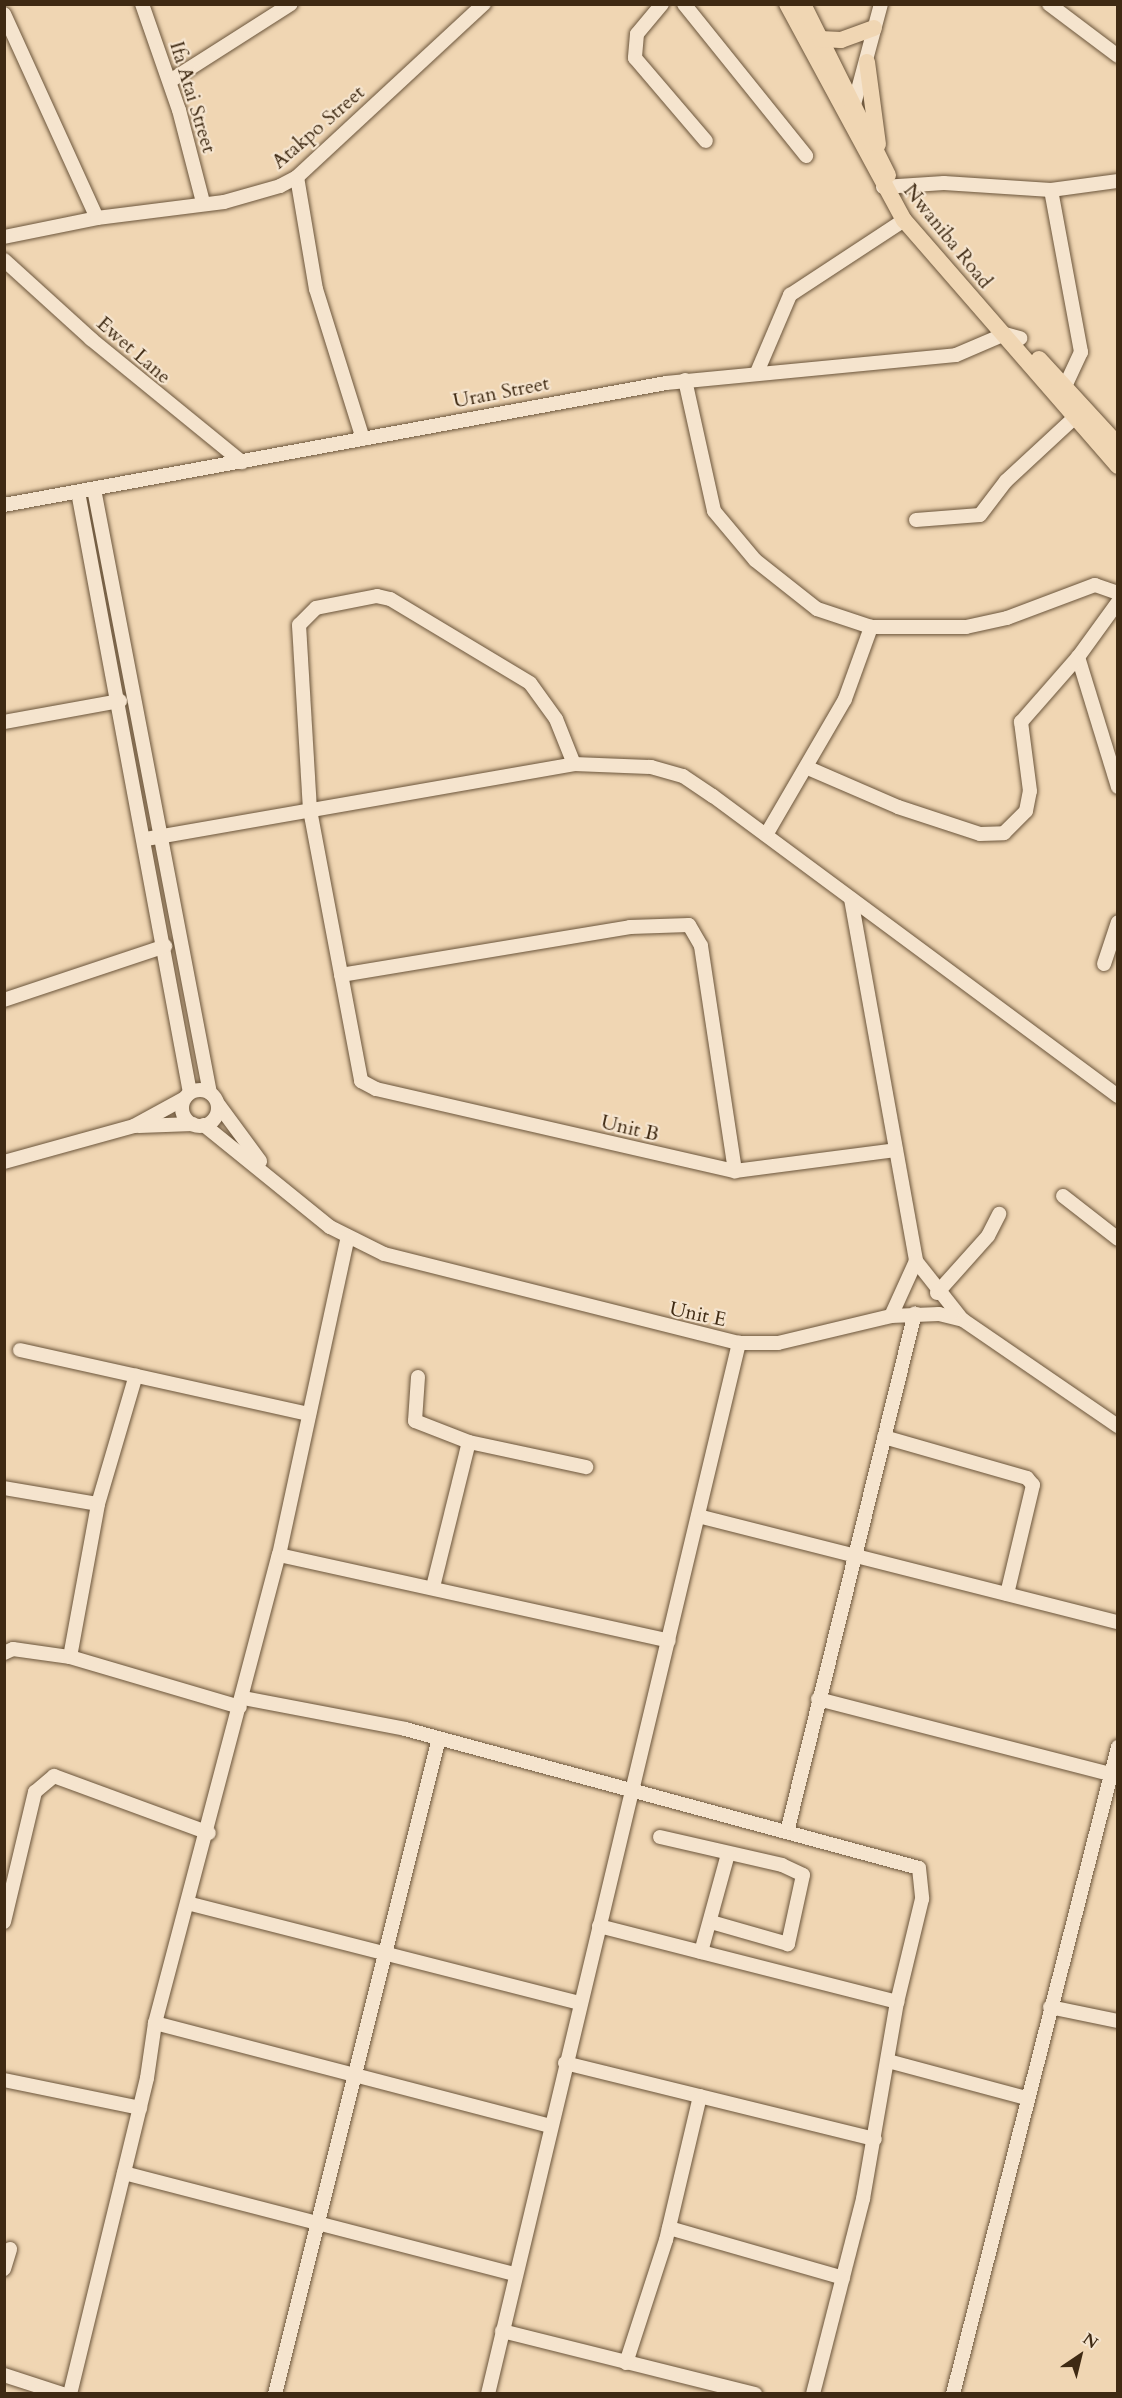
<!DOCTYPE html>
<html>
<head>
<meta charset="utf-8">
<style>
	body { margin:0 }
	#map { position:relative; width:1122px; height:2398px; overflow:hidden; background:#f0d6b3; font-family:Cardo,serif }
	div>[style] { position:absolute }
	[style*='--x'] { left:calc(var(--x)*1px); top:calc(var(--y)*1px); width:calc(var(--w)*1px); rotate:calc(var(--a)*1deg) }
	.roads { filter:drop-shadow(0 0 2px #6b553b) drop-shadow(0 0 2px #6b553b) }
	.minor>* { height:14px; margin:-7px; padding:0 7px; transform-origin:7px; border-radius:7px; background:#f5e4ce }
	.minor>.ring { margin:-7px; padding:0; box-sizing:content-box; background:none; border:14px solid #f5e4ce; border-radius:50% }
	.major>* { height:16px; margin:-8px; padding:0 8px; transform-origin:8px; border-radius:8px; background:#f0d6b3 }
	span { translate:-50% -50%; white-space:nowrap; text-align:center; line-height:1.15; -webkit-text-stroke:4.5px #f5e4ce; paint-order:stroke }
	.street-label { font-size:20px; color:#3f2a13 }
	.frame { position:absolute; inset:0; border:6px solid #3f2a13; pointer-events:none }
	.north { position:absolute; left:1050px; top:2326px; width:60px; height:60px; -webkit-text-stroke:4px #f5e4ce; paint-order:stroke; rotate:35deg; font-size:16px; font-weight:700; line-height:24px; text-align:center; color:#3f2a13 }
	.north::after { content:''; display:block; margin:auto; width:21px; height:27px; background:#3f2a13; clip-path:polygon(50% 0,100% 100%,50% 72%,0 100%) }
</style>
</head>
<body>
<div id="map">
	<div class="roads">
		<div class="minor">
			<i style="--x:142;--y:4;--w:112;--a:70.8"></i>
			<i style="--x:179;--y:110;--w:95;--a:75.4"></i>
			<i style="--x:662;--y:4;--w:39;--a:130"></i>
			<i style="--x:637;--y:34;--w:24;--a:95"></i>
			<i style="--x:635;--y:58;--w:109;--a:49.5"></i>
			<i style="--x:684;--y:4;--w:195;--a:51.2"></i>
			<i style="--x:1049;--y:4;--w:86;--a:37"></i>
			<i style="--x:4;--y:14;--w:224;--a:65.5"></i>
			<i style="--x:170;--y:81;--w:143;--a:-32.5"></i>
			<i style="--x:852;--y:112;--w:112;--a:-75"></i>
			<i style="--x:297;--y:177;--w:114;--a:80.4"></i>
			<i style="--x:316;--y:289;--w:157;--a:72.6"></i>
			<i style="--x:883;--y:187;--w:61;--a:-3.8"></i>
			<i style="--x:944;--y:183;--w:107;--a:3.7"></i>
			<i style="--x:1051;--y:190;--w:68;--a:-7.7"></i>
			<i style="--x:1051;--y:190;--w:165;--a:79.5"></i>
			<i style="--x:1081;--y:352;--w:38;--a:115"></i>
			<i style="--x:4;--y:237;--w:95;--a:-11.5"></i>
			<i style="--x:97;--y:218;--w:128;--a:-7.2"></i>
			<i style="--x:224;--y:202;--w:58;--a:-15.9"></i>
			<i style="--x:280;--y:186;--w:19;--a:-28"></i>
			<i style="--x:297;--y:177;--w:255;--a:-42.8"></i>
			<i style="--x:4;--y:260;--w:118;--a:42.2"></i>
			<i style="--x:91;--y:339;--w:195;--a:39.2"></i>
			<i style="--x:758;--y:370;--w:82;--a:-66.9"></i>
			<i style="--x:790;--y:295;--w:136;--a:-33.3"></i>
			<i style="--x:685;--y:380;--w:134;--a:77.5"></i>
			<i style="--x:714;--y:511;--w:64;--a:50.1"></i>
			<i style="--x:755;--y:560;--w:79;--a:38.3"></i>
			<i style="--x:817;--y:609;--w:57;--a:18.4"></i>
			<i style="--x:871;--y:627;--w:95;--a:0"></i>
			<i style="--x:966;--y:627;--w:42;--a:-12.4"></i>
			<i style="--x:1007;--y:618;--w:94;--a:-20.6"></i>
			<i style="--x:1095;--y:585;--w:24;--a:19"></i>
			<i style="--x:94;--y:489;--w:615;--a:79.13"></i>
			<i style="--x:78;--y:492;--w:611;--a:79.44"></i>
			<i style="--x:4;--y:505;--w:673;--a:-10.44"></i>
			<i style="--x:666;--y:383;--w:291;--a:-5.5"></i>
			<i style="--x:956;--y:355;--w:53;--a:-23.2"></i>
			<i style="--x:1005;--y:334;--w:16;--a:15"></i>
			<i style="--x:916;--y:520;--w:64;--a:-4.5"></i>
			<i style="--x:980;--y:515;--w:43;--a:-52.6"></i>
			<i style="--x:1006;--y:481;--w:94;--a:-42.8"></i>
			<i style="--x:1118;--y:602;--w:68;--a:126"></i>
			<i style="--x:1078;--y:657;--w:136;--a:72.9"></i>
			<i style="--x:4;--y:722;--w:118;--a:-10.3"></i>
			<i style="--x:574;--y:764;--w:48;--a:-111.8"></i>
			<i style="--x:556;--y:719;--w:44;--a:-125.8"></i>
			<i style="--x:530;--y:683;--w:163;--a:-149"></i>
			<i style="--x:390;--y:599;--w:13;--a:-167"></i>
			<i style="--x:377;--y:596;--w:62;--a:168.9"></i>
			<i style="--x:316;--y:608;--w:24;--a:135"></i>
			<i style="--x:299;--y:625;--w:185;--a:86.6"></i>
			<i style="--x:310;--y:810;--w:276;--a:79.3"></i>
			<i style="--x:361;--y:1081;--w:17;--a:28"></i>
			<i style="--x:376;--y:1089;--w:368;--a:12.9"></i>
			<i style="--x:735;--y:1171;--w:162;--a:-7.4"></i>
			<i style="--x:808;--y:768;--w:98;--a:23.4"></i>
			<i style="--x:898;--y:807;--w:86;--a:18.2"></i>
			<i style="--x:980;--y:834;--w:24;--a:-2"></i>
			<i style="--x:1004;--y:833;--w:31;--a:-45"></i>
			<i style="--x:1026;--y:811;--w:20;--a:-79"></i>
			<i style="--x:1030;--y:791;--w:70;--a:-97.4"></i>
			<i style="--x:1021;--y:722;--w:86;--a:-48.8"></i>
			<i style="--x:766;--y:835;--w:157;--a:-59.8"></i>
			<i style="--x:845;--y:699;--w:77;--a:-70.1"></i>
			<i style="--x:146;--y:839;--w:435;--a:-9.9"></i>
			<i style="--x:574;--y:764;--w:77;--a:2.2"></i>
			<i style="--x:651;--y:767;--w:33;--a:16"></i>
			<i style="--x:683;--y:776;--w:36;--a:34"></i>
			<i style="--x:713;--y:796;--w:504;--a:36.53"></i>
			<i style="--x:851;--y:899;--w:368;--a:79.8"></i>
			<i style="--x:916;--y:1261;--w:73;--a:51.7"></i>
			<i style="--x:1104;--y:964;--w:44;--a:-71.6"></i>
			<i style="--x:341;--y:975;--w:293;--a:-9.4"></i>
			<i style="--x:630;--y:927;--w:59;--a:-1.9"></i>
			<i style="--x:689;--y:925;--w:24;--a:60"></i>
			<i style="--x:701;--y:946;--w:228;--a:81.4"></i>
			<i style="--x:4;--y:1000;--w:170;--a:-18.5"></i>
			<i class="ring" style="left:182px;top:1090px;width:22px;height:22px"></i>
			<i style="--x:218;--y:1104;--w:71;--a:53.6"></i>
			<i style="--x:204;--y:1125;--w:162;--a:39"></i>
			<i style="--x:330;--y:1227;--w:60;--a:26.6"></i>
			<i style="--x:384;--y:1254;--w:366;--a:14.1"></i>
			<i style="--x:739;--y:1343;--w:39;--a:0"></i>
			<i style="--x:778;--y:1343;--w:116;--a:-13.4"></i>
			<i style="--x:891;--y:1316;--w:48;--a:-2.4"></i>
			<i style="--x:939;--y:1314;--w:25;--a:14"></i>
			<i style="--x:963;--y:1320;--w:188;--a:34.4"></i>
			<i style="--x:139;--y:1126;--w:54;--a:-2.1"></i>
			<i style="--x:4;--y:1162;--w:135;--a:-15.5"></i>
			<i style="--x:134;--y:1126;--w:58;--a:-28.8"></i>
			<i style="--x:1063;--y:1196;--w:70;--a:38"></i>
			<i style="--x:937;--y:1293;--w:76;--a:-48.2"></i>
			<i style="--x:988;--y:1236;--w:25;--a:-63"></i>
			<i style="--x:891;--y:1316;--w:60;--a:-65.6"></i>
			<i style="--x:20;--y:1350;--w:296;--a:12.5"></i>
			<i style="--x:418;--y:1377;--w:44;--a:93.9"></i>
			<i style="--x:415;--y:1421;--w:58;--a:21.3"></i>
			<i style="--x:469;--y:1442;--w:120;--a:12.1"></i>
			<i style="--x:884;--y:1437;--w:149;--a:16"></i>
			<i style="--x:1027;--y:1478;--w:9;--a:49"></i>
			<i style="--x:1033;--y:1485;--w:112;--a:103.4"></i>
			<i style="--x:4;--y:1488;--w:95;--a:9.7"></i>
			<i style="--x:698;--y:1516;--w:433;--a:14.2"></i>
			<i style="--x:279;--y:1555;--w:399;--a:12.4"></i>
			<i style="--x:433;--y:1587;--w:149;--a:-76.1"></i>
			<i style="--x:4;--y:1653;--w:10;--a:-24"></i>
			<i style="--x:13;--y:1649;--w:58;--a:8"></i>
			<i style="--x:70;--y:1657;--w:177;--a:16.4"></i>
			<i style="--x:70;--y:1657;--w:156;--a:-79.6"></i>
			<i style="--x:98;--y:1504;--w:134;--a:-73.6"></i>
			<i style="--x:243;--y:1698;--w:165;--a:10.8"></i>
			<i style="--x:405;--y:1729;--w:532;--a:15.13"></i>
			<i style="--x:919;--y:1868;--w:31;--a:84"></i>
			<i style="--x:922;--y:1899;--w:106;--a:103.6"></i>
			<i style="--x:897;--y:2002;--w:200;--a:99.8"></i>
			<i style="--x:863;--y:2199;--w:201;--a:104.4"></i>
			<i style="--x:818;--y:1699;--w:302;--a:14.4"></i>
			<i style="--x:788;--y:1828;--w:530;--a:-76.15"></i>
			<i style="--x:660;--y:1837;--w:125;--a:12.9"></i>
			<i style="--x:782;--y:1865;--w:23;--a:25"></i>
			<i style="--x:803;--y:1875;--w:71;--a:102.3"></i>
			<i style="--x:788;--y:1944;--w:80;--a:-164.1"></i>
			<i style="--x:191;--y:1904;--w:400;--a:14.3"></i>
			<i style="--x:4;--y:1922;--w:134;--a:-76.6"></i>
			<i style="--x:35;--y:1792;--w:25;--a:-40"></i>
			<i style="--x:54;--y:1776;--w:165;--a:20.2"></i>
			<i style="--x:599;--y:1926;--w:308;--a:14.3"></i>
			<i style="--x:701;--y:1952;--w:102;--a:-74.6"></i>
			<i style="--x:1050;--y:2007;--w:69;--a:11.6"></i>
			<i style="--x:155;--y:2023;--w:408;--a:14.6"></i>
			<i style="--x:888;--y:2061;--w:143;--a:15"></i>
			<i style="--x:565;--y:2063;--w:319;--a:13.8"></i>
			<i style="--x:4;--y:2080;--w:139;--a:11.6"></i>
			<i style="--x:124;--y:2173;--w:404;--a:14.5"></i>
			<i style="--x:669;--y:2228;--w:181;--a:16"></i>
			<i style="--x:4;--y:2269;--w:21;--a:-73"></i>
			<i style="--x:502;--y:2331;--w:261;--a:14"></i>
			<i style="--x:626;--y:2363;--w:129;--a:-72"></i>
			<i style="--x:666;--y:2240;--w:148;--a:-76.7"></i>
			<i style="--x:4;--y:2375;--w:62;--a:17.9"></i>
			<i style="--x:70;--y:2394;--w:325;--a:-76.3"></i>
			<i style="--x:147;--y:2078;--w:56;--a:-81.7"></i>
			<i style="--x:155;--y:2023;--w:484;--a:-75.2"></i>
			<i style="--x:279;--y:1555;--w:325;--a:-77.8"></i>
			<i style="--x:275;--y:2394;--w:676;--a:-75.96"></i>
			<i style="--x:488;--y:2394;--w:1081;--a:-76.57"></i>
			<i style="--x:953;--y:2394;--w:668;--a:-75.69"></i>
		</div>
		<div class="major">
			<i style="--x:787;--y:4;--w:246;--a:61.6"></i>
			<i style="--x:904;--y:220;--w:326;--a:49"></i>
			<i style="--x:803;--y:4;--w:191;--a:63.6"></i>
			<i style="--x:820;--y:39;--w:21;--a:3"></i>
			<i style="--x:841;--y:40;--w:35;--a:-20"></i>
			<i style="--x:867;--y:62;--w:83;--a:82.4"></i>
			<i style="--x:1039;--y:359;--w:117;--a:47.4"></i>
		</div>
	</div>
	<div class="street-label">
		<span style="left:193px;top:97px;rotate:73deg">Ifa Atai Street</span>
		<span style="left:318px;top:127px;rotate:-41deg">Atakpo Street</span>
		<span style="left:948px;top:236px;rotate:51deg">Nwaniba Road</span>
		<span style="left:134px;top:350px;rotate:41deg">Ewet Lane</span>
		<span style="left:501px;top:392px;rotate:-11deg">Uran Street</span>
		<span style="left:630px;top:1128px;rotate:13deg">Unit B</span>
		<span style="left:698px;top:1314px;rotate:12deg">Unit E</span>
	</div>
	<div class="frame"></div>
	<div class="north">N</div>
</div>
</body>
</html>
